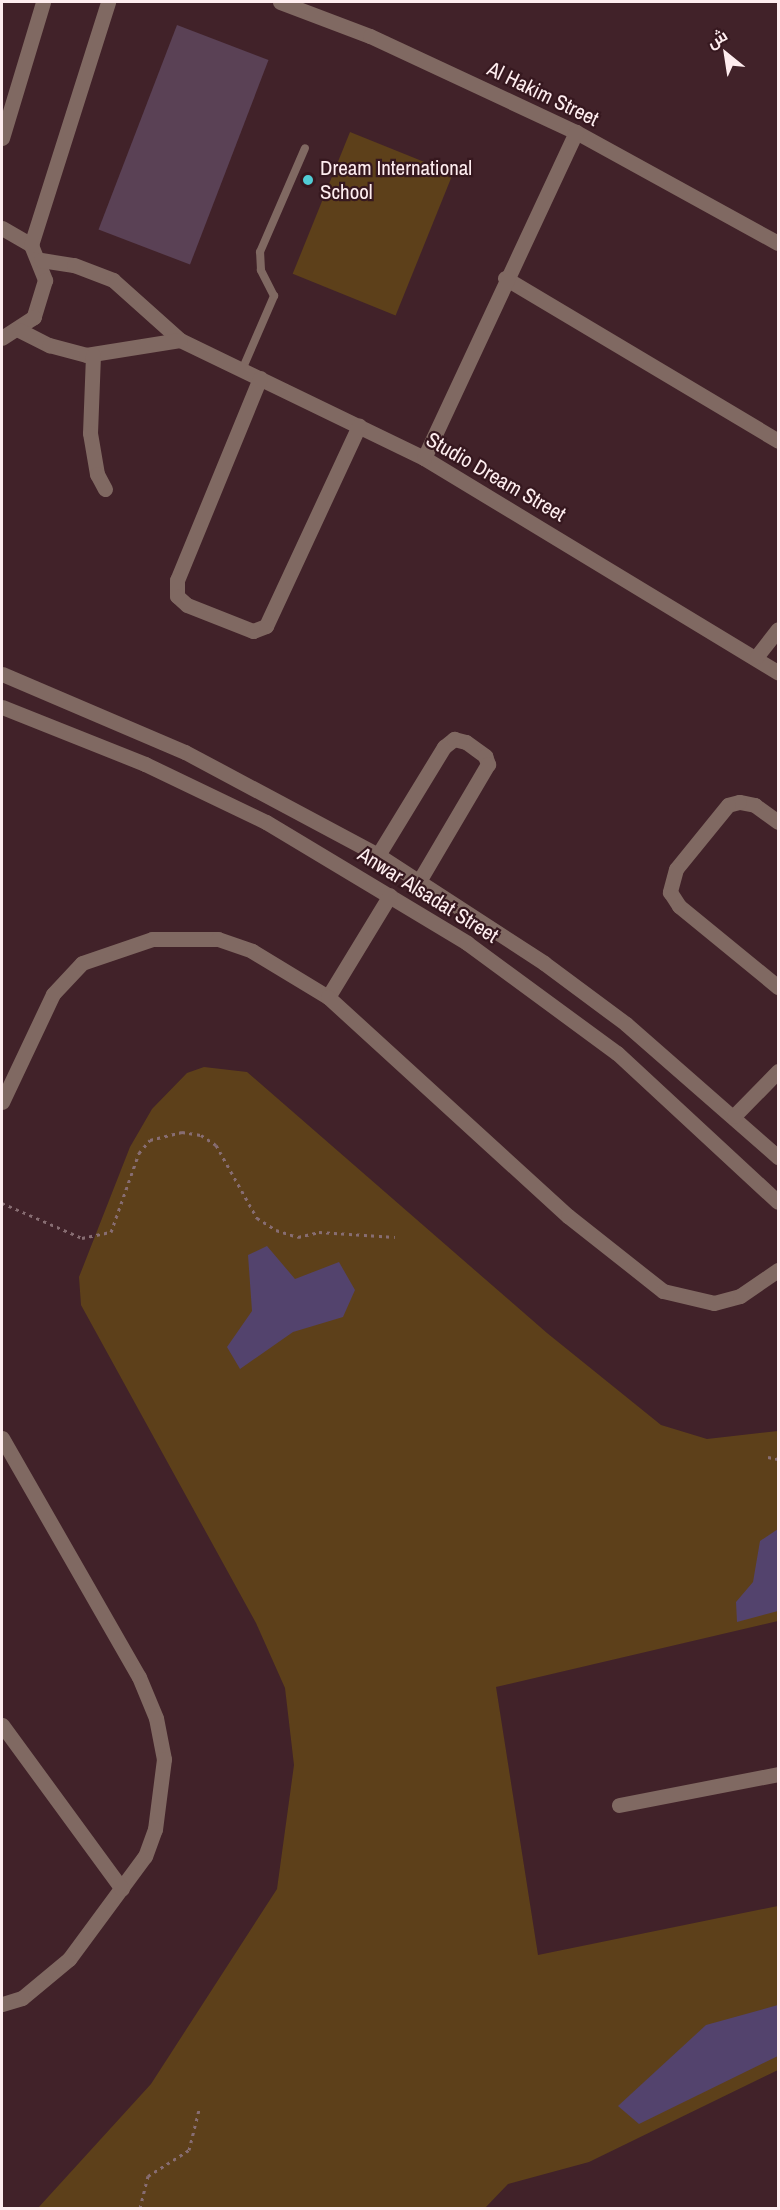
<!DOCTYPE html>
<html>
<head>
<meta charset="utf-8">
<style>
	body { margin:0 }
	#map { position:relative; width:780px; height:2210px; overflow:hidden; background:#412229; font-family:"Archivo Narrow",Cairo,sans-serif }
	div>[style] { position:absolute }
	[style*='--x'] { left:calc(var(--x)*1px); top:calc(var(--y)*1px); width:calc(var(--w)*1px); rotate:calc(var(--a)*1deg) }
	.green>* { inset:0; background:#5d401a; transform-origin:0 0 }
	.water>* { inset:0; background:#53436d }
	.building>* { inset:0; background:#5a4155; transform-origin:0 0 }
	.path>* { height:3px; margin-top:-1.5px; transform-origin:0; background:repeating-linear-gradient(90deg,#876d72 0 3px,transparent 0 7.5px) }
	.service>* { height:8px; margin:-4px; padding:0 4px; transform-origin:4px; border-radius:4px; background:#806962 }
	.minor>* { height:15px; margin:-7.5px; padding:0 7.5px; transform-origin:7.5px; border-radius:7.5px; background:#806962 }
	.dots>* { width:16px; height:16px; translate:-50% -50%; box-sizing:border-box; border:3px solid #36181f; border-radius:50% }
	span { translate:-50% -50%; white-space:nowrap; text-align:center; line-height:1.15; -webkit-text-stroke:4.5px #36181f; paint-order:stroke }
	.street-label { font-size:21px; color:#feedef }
	.poi-label { font-size:21px; color:#feedef }
	.left { translate:0 -50%; text-align:left }
	.frame { position:absolute; inset:0; border:3px solid #feedef; pointer-events:none }
	.north { position:absolute; left:696px; top:24px; width:60px; height:60px; -webkit-text-stroke:4px #36181f; paint-order:stroke; rotate:330deg; font-size:16px; font-weight:700; line-height:24px; text-align:center; color:#feedef }
	.north::after { content:''; display:block; margin:auto; width:21px; height:27px; background:#feedef; clip-path:polygon(50% 0,100% 100%,50% 72%,0 100%) }
</style>
</head>
<body>
<div id="map">
	<div class="green">
		<i style="left:350px;top:132px;width:111px;height:153px;rotate:22deg"></i>
		<i style="clip-path:polygon(204px 1067px,247px 1072px,547px 1333px,661px 1425px,707px 1439px,778px 1431px,778px 1621px,496px 1687px,538px 1955px,778px 1906px,778px 2070px,589px 2162px,508px 2184px,485px 2208px,38px 2208px,151px 2084px,277px 1889px,294px 1765px,285px 1688px,256px 1623px,81px 1305px,79px 1277px,130px 1147px,152px 1109px,187px 1073px)"></i>
	</div>
	<div class="water">
		<i style="clip-path:polygon(267px 1246px,295px 1279px,339px 1262px,355px 1290px,343px 1317px,293px 1332px,240px 1369px,227px 1347px,252px 1311px,248px 1255px)"></i>
		<i style="clip-path:polygon(778px 1529px,778px 1611px,737px 1622px,736px 1602px,753px 1582px,760px 1541px)"></i>
		<i style="clip-path:polygon(778px 2005px,778px 2056px,639px 2124px,618px 2106px,706px 2025px)"></i>
	</div>
	<div class="building">
		<i style="left:177px;top:25px;width:98px;height:219px;rotate:21deg"></i>
	</div>
	<div class="path">
		<i style="--x:2;--y:1203;--w:87;--a:23.6"></i>
		<i style="--x:82;--y:1238;--w:30;--a:-12"></i>
		<i style="--x:111;--y:1232;--w:84;--a:-70.5"></i>
		<i style="--x:139;--y:1153;--w:17;--a:-50"></i>
		<i style="--x:150;--y:1140;--w:33;--a:-14"></i>
		<i style="--x:182;--y:1132;--w:19;--a:9"></i>
		<i style="--x:201;--y:1135;--w:18;--a:34"></i>
		<i style="--x:216;--y:1145;--w:84;--a:60.7"></i>
		<i style="--x:257;--y:1218;--w:22;--a:32"></i>
		<i style="--x:276;--y:1230;--w:23;--a:18"></i>
		<i style="--x:298;--y:1237;--w:22;--a:-13"></i>
		<i style="--x:319;--y:1232;--w:76;--a:3.8"></i>
		<i style="--x:768;--y:1457;--w:10;--a:11"></i>
		<i style="--x:140;--y:2208;--w:33;--a:-76"></i>
		<i style="--x:148;--y:2176;--w:49;--a:-32.4"></i>
		<i style="--x:189;--y:2150;--w:41;--a:-76"></i>
	</div>
	<div class="service">
		<i style="--x:242;--y:370;--w:81;--a:-66.6"></i>
		<i style="--x:274;--y:296;--w:29;--a:-117"></i>
		<i style="--x:261;--y:270;--w:18;--a:-93"></i>
		<i style="--x:260;--y:252;--w:113;--a:-66.6"></i>
	</div>
	<div class="minor">
		<i style="--x:280;--y:2;--w:96;--a:20.7"></i>
		<i style="--x:370;--y:36;--w:227;--a:25"></i>
		<i style="--x:576;--y:132;--w:230;--a:28.8"></i>
		<i style="--x:2;--y:138;--w:142;--a:-73.2"></i>
		<i style="--x:2;--y:228;--w:34;--a:30"></i>
		<i style="--x:31;--y:245;--w:38;--a:68"></i>
		<i style="--x:45;--y:280;--w:39;--a:107"></i>
		<i style="--x:34;--y:317;--w:38;--a:147"></i>
		<i style="--x:31;--y:245;--w:255;--a:-72.4"></i>
		<i style="--x:41;--y:260;--w:33;--a:9"></i>
		<i style="--x:74;--y:265;--w:42;--a:21"></i>
		<i style="--x:113;--y:280;--w:90;--a:41.8"></i>
		<i style="--x:180;--y:340;--w:271;--a:25.8"></i>
		<i style="--x:424;--y:458;--w:414;--a:31.2"></i>
		<i style="--x:505;--y:278;--w:318;--a:30.8"></i>
		<i style="--x:19;--y:330;--w:34;--a:27"></i>
		<i style="--x:49;--y:345;--w:38;--a:15"></i>
		<i style="--x:86;--y:355;--w:95;--a:-9.1"></i>
		<i style="--x:93;--y:355;--w:78;--a:92.2"></i>
		<i style="--x:90;--y:433;--w:42;--a:80.3"></i>
		<i style="--x:97;--y:474;--w:17;--a:62"></i>
		<i style="--x:260;--y:378;--w:218;--a:112.3"></i>
		<i style="--x:177;--y:580;--w:16;--a:90"></i>
		<i style="--x:177;--y:596;--w:13;--a:42"></i>
		<i style="--x:187;--y:605;--w:71;--a:21.5"></i>
		<i style="--x:253;--y:631;--w:14;--a:-21"></i>
		<i style="--x:266;--y:626;--w:221;--a:-65.1"></i>
		<i style="--x:424;--y:458;--w:360;--a:-65"></i>
		<i style="--x:757;--y:656;--w:34;--a:-52"></i>
		<i style="--x:2;--y:674;--w:199;--a:23.1"></i>
		<i style="--x:185;--y:752;--w:219;--a:28.1"></i>
		<i style="--x:378;--y:855;--w:198;--a:33"></i>
		<i style="--x:544;--y:963;--w:102;--a:36.6"></i>
		<i style="--x:626;--y:1024;--w:202;--a:41.2"></i>
		<i style="--x:2;--y:707;--w:154;--a:21.7"></i>
		<i style="--x:145;--y:764;--w:134;--a:25.6"></i>
		<i style="--x:266;--y:822;--w:235;--a:31"></i>
		<i style="--x:467;--y:943;--w:186;--a:36.3"></i>
		<i style="--x:617;--y:1053;--w:219;--a:42.8"></i>
		<i style="--x:778;--y:822;--w:29;--a:-144"></i>
		<i style="--x:755;--y:805;--w:16;--a:-169"></i>
		<i style="--x:739;--y:802;--w:11;--a:165"></i>
		<i style="--x:728;--y:805;--w:82;--a:129.1"></i>
		<i style="--x:676;--y:869;--w:24;--a:105"></i>
		<i style="--x:670;--y:892;--w:17;--a:57"></i>
		<i style="--x:679;--y:906;--w:128;--a:39.3"></i>
		<i style="--x:378;--y:855;--w:127;--a:-58.6"></i>
		<i style="--x:444;--y:747;--w:13;--a:-39"></i>
		<i style="--x:454;--y:739;--w:12;--a:14"></i>
		<i style="--x:466;--y:742;--w:24;--a:36"></i>
		<i style="--x:485;--y:756;--w:9;--a:69"></i>
		<i style="--x:488;--y:764;--w:136;--a:120.5"></i>
		<i style="--x:328;--y:997;--w:119;--a:-58.7"></i>
		<i style="--x:2;--y:1102;--w:119;--a:-64.7"></i>
		<i style="--x:53;--y:994;--w:42;--a:-46.9"></i>
		<i style="--x:82;--y:963;--w:74;--a:-18.9"></i>
		<i style="--x:152;--y:939;--w:66;--a:0"></i>
		<i style="--x:218;--y:939;--w:36;--a:19"></i>
		<i style="--x:252;--y:951;--w:89;--a:31.2"></i>
		<i style="--x:328;--y:997;--w:325;--a:42.4"></i>
		<i style="--x:568;--y:1216;--w:121;--a:38.3"></i>
		<i style="--x:663;--y:1291;--w:52;--a:13.2"></i>
		<i style="--x:714;--y:1303;--w:27;--a:-15"></i>
		<i style="--x:740;--y:1296;--w:46;--a:-34.4"></i>
		<i style="--x:734;--y:1116;--w:63;--a:-45.6"></i>
		<i style="--x:2;--y:1438;--w:275;--a:60.2"></i>
		<i style="--x:139;--y:1677;--w:44;--a:67.5"></i>
		<i style="--x:156;--y:1718;--w:42;--a:79"></i>
		<i style="--x:164;--y:1759;--w:71;--a:97.3"></i>
		<i style="--x:155;--y:1829;--w:29;--a:110"></i>
		<i style="--x:145;--y:1856;--w:128;--a:126.4"></i>
		<i style="--x:69;--y:1959;--w:61;--a:140.3"></i>
		<i style="--x:22;--y:1998;--w:21;--a:163"></i>
		<i style="--x:2;--y:1725;--w:203;--a:53.8"></i>
		<i style="--x:619;--y:1805;--w:162;--a:-11"></i>
	</div>
	<div class="dots">
		<i style="left:308px;top:180px;background:#51ccd5"></i>
	</div>
	<div class="street-label">
		<span style="left:543px;top:94px;rotate:26deg">Al Hakim Street</span>
		<span style="left:496px;top:477px;rotate:30deg">Studio Dream Street</span>
		<span style="left:428px;top:895px;rotate:32deg">Anwar Alsadat Street</span>
	</div>
	<div class="poi-label">
		<span class="left" style="left:320px;top:180px">Dream International<br>School</span>
	</div>
	<div class="frame"></div>
	<div class="north">ش</div>
</div>
</body>
</html>
